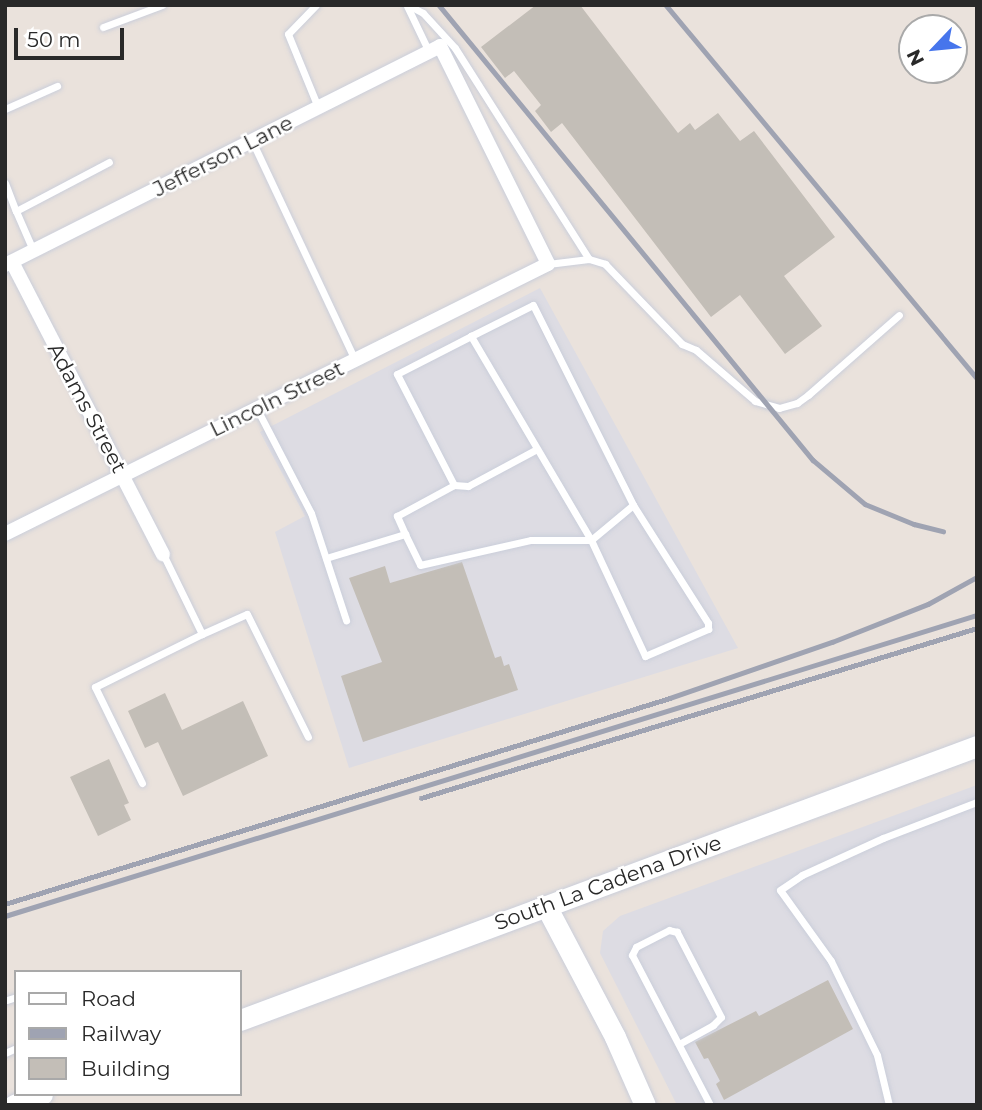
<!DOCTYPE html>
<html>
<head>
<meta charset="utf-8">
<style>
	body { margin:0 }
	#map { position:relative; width:982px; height:1110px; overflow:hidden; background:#eae2dc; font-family:Montserrat,sans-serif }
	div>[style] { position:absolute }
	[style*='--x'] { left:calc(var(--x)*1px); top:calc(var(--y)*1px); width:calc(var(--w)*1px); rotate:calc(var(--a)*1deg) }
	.industrial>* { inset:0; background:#dddce3 }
	.building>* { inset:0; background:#c3beb7 }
	.roads { filter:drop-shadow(0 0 2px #caceda) drop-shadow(0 0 2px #caceda) }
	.lane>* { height:7px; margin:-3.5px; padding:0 3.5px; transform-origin:3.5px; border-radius:3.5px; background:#fff }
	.street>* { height:14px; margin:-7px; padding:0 7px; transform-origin:7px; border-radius:7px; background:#fff }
	.secondary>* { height:21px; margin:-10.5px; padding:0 10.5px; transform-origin:10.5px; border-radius:10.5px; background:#fff }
	.rail>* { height:4.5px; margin:-2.25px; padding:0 2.25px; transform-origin:2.25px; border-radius:2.25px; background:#9fa3b2 }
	span { translate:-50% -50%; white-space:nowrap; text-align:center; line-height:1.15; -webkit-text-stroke:5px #fff; paint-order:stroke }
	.street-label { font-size:21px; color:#292929 }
	.frame { position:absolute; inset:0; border:7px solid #292929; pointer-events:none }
	.legend { position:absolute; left:14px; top:970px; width:228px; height:126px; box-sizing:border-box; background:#fff; border:2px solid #a9a9a9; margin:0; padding:9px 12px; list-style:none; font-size:21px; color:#292929 }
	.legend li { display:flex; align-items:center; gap:14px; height:35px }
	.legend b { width:35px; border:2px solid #a9a9a9 }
	.north { position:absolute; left:898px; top:14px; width:70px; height:70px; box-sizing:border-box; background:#fff; border:2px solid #a9a9a9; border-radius:50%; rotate:244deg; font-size:19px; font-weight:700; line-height:28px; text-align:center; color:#292929 }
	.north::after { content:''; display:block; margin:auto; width:24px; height:32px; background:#4675ec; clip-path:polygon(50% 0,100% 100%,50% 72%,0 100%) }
	.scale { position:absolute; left:14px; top:28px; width:110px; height:32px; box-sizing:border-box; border:4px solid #292929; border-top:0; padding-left:9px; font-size:21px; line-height:24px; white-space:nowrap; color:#292929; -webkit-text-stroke:5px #fff; paint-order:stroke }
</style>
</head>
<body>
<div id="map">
	<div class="industrial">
		<i style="clip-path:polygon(540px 288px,738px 648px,349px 768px,275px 532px,305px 516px,260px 432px)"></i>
		<i style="clip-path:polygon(977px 785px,977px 1105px,677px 1105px,600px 953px,603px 931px,620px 916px)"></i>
	</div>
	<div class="building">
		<i style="clip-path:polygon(536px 5px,580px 5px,678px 133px,690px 123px,695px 130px,718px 113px,740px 141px,754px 131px,835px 237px,784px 276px,822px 326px,785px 354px,740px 295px,711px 317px,562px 123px,551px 132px,535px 111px,541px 105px,514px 71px,505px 78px,481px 47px)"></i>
		<i style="clip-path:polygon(462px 562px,495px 658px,501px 656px,504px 666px,509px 664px,518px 690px,363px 742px,341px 676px,382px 662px,349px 578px,385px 566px,390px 583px)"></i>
		<i style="clip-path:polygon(165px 693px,182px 730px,243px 701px,268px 756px,183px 796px,158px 742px,145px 748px,128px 711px)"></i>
		<i style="clip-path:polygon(109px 759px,129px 803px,124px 805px,131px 820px,98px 836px,70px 777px)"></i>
		<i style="clip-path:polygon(828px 980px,853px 1029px,724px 1100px,716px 1084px,720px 1081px,708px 1058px,704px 1059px,695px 1042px,756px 1011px,759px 1016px)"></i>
	</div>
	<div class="roads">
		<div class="lane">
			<i style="--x:316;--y:5;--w:40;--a:134"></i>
			<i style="--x:288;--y:34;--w:79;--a:67.7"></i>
			<i style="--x:408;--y:5;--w:17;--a:28"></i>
			<i style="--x:423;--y:13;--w:47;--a:47.6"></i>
			<i style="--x:455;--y:48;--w:250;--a:57.6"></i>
			<i style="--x:407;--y:6;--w:51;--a:64.4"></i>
			<i style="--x:103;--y:27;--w:63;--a:-20.4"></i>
			<i style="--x:5;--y:109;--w:57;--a:-23.9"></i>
			<i style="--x:252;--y:141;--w:242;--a:64.8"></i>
			<i style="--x:5;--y:183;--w:30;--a:69"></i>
			<i style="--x:33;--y:250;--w:43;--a:-113.6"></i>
			<i style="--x:16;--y:211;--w:105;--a:-27.8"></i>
			<i style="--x:548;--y:264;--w:41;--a:-7"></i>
			<i style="--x:589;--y:259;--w:17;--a:17"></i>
			<i style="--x:605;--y:264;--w:111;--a:46.1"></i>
			<i style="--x:682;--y:344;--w:15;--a:23"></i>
			<i style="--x:696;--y:350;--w:78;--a:40.8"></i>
			<i style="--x:755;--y:401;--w:25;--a:16"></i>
			<i style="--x:779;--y:408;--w:19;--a:-16"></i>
			<i style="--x:797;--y:403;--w:14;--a:-36"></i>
			<i style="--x:808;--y:395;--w:121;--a:-41.3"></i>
			<i style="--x:257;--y:409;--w:117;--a:62.6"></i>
			<i style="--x:311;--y:513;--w:113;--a:71.9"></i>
			<i style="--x:454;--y:485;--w:14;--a:4"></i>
			<i style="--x:468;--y:486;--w:78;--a:-28.2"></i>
			<i style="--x:405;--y:534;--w:20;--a:-114"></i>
			<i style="--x:397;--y:516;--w:65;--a:-28.5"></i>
			<i style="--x:454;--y:485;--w:125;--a:-117.2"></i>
			<i style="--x:397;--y:374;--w:83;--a:-27.2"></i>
			<i style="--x:326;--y:558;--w:83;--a:-16.9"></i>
			<i style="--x:405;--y:534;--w:34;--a:64"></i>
			<i style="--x:420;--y:565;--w:114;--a:-12.7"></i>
			<i style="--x:531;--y:540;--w:60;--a:0"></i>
			<i style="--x:591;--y:540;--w:128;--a:65"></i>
			<i style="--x:645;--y:656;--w:69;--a:-23.2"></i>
			<i style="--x:708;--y:629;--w:6;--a:-90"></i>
			<i style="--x:708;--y:623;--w:140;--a:-122.4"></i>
			<i style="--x:633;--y:505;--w:55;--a:140.2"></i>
			<i style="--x:591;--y:540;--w:237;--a:-120.5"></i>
			<i style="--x:471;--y:336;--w:69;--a:-26.6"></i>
			<i style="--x:533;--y:305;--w:224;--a:63.4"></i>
			<i style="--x:202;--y:634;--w:49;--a:-24"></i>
			<i style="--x:247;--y:614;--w:137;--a:63.6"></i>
			<i style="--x:142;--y:783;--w:107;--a:-116.1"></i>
			<i style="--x:95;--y:687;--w:119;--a:-26.4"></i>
			<i style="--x:202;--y:634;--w:89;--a:-116"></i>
			<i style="--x:7;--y:1000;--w:9;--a:-18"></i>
			<i style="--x:679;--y:1044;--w:39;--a:-29"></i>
			<i style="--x:713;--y:1025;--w:11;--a:-45"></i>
			<i style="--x:721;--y:1017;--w:96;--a:-117.4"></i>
			<i style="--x:677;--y:932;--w:8;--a:-166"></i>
			<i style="--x:669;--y:930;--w:37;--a:153"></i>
			<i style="--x:636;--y:947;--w:9;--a:117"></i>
			<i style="--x:632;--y:955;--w:169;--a:62.5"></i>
			<i style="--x:5;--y:1053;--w:12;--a:-24"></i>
			<i style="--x:889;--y:1105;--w:51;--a:-103.5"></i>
			<i style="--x:877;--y:1055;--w:105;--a:-116.1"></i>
			<i style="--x:831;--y:961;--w:87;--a:-125.7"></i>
			<i style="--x:780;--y:890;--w:27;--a:-34"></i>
			<i style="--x:802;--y:875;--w:89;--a:-24.6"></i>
			<i style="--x:883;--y:838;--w:101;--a:-21"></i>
		</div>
		<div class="street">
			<i style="--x:12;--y:262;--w:329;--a:62.7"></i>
			<i style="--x:5;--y:265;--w:487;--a:-26.7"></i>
			<i style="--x:440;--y:46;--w:243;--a:63.6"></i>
			<i style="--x:548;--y:264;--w:606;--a:153.56"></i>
		</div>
		<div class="secondary">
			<i style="--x:546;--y:906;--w:148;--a:62.2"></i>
			<i style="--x:615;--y:1037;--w:74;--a:66.2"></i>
			<i style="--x:240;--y:1020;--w:786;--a:-20.39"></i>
			<i style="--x:14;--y:1105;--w:30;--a:-21"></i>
		</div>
	</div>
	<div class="rail">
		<i style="--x:439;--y:5;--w:589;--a:50.58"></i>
		<i style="--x:813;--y:460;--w:68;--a:40.2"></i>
		<i style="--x:865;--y:504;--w:53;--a:22.2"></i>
		<i style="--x:914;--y:524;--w:30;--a:14"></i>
		<i style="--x:666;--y:5;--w:486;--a:50.2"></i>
		<i style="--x:421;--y:798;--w:581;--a:-17"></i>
		<i style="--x:5;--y:904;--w:696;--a:-17.21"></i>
		<i style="--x:670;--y:698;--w:171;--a:-19.1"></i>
		<i style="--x:832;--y:642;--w:103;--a:-21.6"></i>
		<i style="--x:928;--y:604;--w:56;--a:-28.9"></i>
		<i style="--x:5;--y:916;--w:1018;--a:-17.21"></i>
	</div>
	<div class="street-label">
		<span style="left:223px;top:156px;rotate:-27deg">Jefferson Lane</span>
		<span style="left:277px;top:399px;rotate:-26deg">Lincoln Street</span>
		<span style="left:87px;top:408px;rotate:62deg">Adams Street</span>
		<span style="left:608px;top:883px;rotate:-20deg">South La Cadena Drive</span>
	</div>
	<div class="frame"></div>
	<ul class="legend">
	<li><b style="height:9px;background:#fff"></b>Road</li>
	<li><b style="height:9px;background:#9fa3b2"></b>Railway</li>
	<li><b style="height:19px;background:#c3beb7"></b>Building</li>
	</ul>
	<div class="north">N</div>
	<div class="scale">50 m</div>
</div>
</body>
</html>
